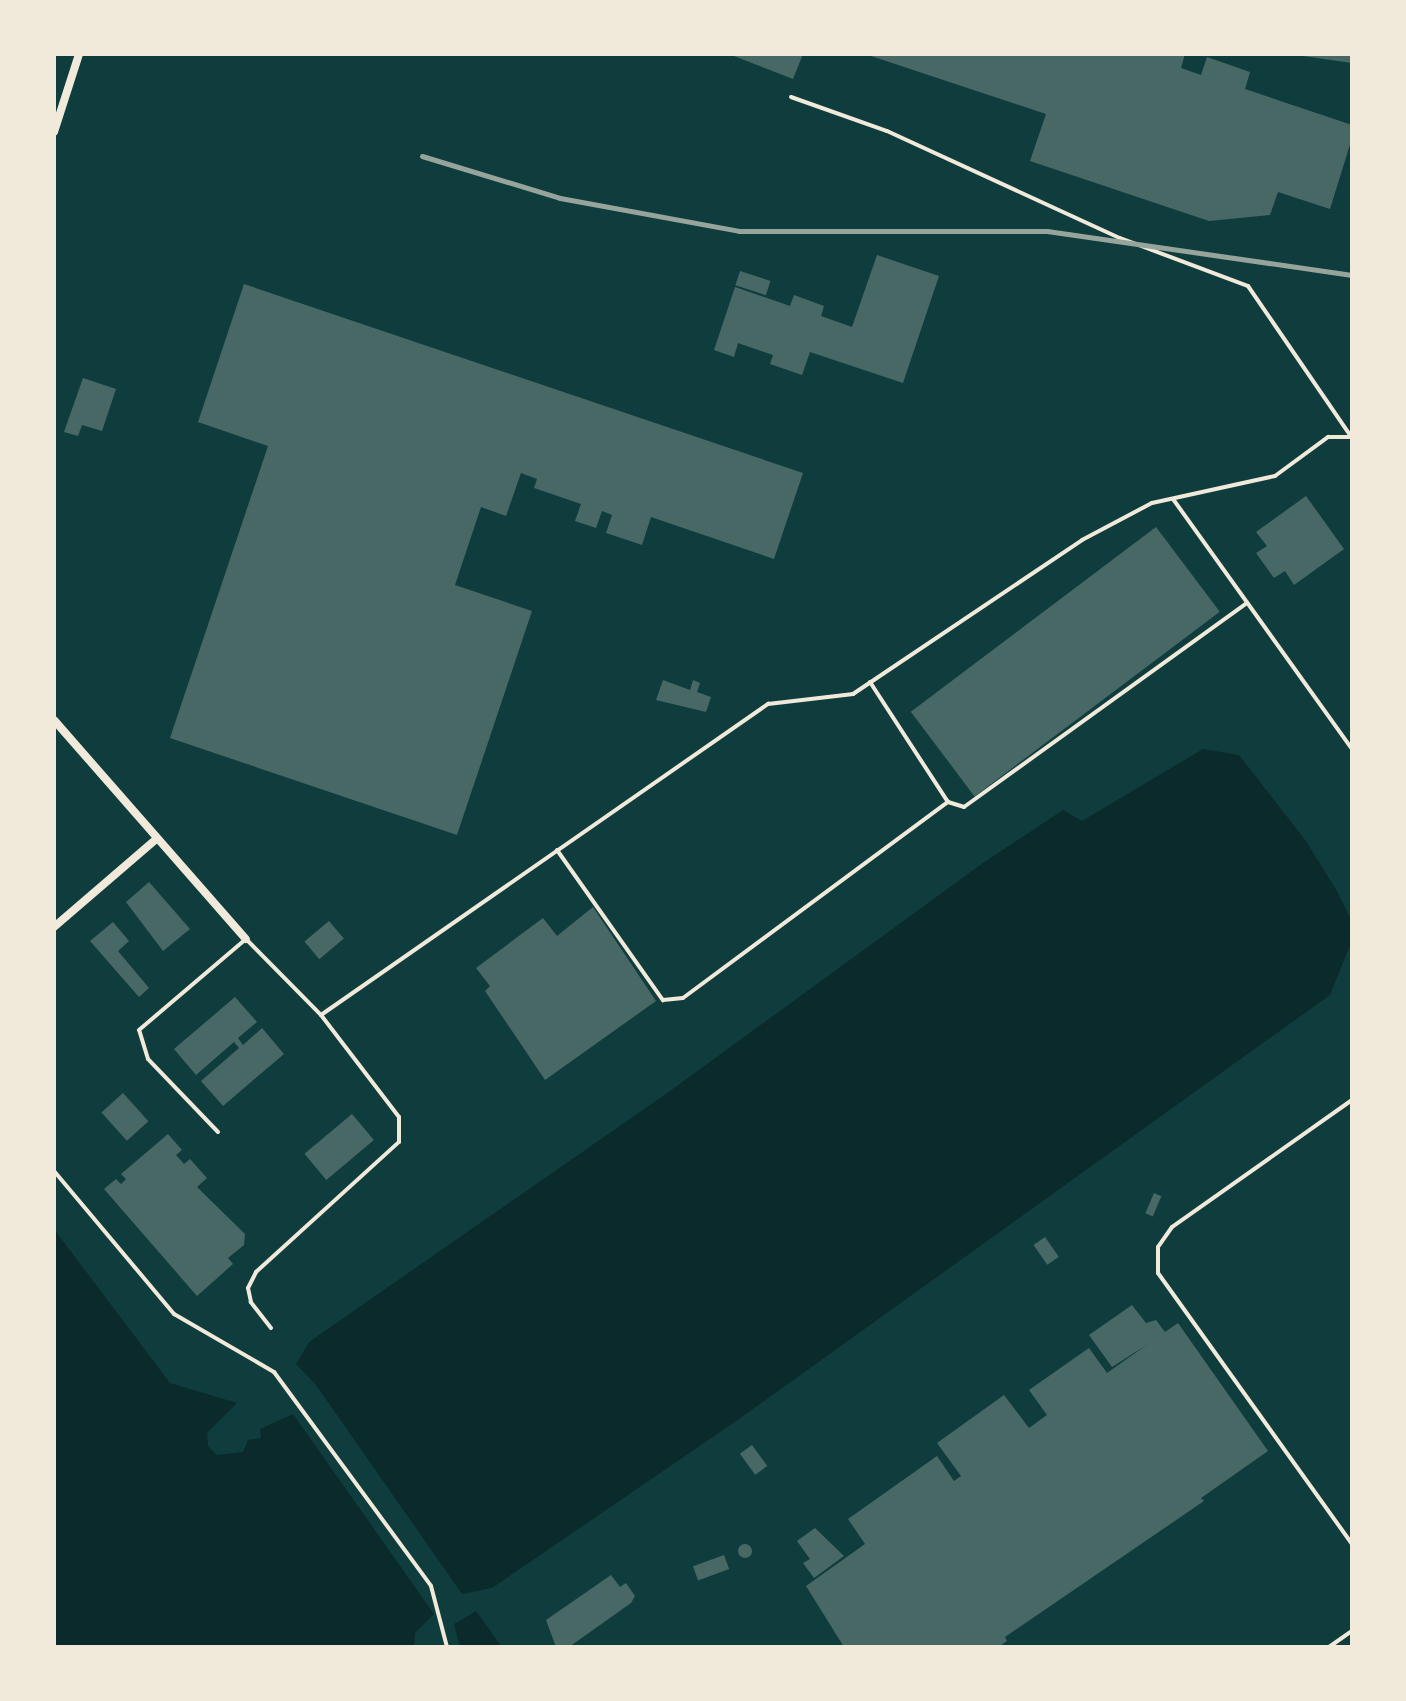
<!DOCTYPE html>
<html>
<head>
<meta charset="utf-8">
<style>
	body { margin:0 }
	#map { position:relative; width:1406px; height:1701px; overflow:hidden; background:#0f3d3e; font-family:"Roboto Serif",serif }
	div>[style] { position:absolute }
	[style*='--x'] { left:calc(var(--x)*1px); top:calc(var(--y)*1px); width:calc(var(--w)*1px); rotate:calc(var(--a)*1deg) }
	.water>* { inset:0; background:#0a2a2b }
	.building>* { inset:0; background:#486865; transform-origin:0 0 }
	.round { border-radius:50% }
	.service>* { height:4px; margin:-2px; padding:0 2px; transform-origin:2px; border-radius:2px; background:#f1e9da }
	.minor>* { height:8px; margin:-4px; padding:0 4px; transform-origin:4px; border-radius:4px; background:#f1e9da }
	.rail>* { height:5px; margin:-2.5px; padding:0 2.5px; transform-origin:2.5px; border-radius:2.5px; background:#97a49c }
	span { translate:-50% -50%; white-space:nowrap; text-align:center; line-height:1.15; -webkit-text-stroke:8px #f1e9da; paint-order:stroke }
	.frame { position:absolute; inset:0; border:56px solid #f1e9da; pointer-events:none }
</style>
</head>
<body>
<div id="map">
	<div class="water">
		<i style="clip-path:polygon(1203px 749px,1239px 755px,1306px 841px,1338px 893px,1351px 920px,1352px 940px,1330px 995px,739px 1419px,492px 1588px,462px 1594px,316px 1385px,296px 1364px,309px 1342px,670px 1091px,983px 863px,1063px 810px,1082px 821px)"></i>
		<i style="clip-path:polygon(54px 1229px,170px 1383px,237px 1403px,207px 1433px,208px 1446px,217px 1455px,243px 1452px,248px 1440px,261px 1438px,260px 1429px,293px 1414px,434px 1614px,415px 1633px,414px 1647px,54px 1647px)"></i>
		<i style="clip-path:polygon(476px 1611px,502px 1647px,460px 1647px,454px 1624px)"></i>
	</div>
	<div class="building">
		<i style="clip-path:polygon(729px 54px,803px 54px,793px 79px)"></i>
		<i style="clip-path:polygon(865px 54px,1185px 54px,1181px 68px,1201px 75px,1207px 57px,1250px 72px,1245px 89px,1352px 125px,1352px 138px,1330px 209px,1278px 192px,1270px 215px,1209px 221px,1030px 161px,1046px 114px)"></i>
		<i style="clip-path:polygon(1304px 54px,1352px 54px,1352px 63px,1303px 56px)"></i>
		<i style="clip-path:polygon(877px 255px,939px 276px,903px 383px,810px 352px,802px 375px,770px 364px,773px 355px,738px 343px,734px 357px,714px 350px,735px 287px,790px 306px,794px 295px,824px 306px,821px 316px,852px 327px)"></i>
		<i style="left:740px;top:271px;width:32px;height:15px;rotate:18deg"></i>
		<i style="clip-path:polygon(244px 284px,803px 473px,774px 559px,651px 517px,642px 545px,606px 533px,612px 515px,602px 511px,596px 528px,575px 521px,581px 504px,534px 488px,537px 479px,521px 473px,506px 516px,481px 507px,455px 585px,532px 611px,457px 835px,170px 738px,268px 446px,198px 422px)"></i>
		<i style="clip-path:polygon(83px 378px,116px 389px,102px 431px,82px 425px,78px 436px,64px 432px)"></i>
		<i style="clip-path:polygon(1306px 496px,1344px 549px,1294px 585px,1285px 571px,1274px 578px,1256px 553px,1267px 546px,1256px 532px)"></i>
		<i style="left:1156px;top:527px;width:106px;height:307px;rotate:53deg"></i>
		<i style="clip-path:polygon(663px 680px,690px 690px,693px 680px,700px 683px,697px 692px,711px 697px,706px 712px,656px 700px)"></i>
		<i style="clip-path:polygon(149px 882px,190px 929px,163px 951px,126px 902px)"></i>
		<i style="clip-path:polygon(593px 907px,656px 1001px,545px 1080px,485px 991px,490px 986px,476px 968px,543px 918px,557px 936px)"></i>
		<i style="left:329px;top:921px;width:23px;height:32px;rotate:50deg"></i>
		<i style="clip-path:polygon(113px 922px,129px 941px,118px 951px,149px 988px,139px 997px,90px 941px)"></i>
		<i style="clip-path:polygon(235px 997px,257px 1022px,238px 1038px,243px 1045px,262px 1028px,284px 1054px,223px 1106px,201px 1081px,239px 1048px,234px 1042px,196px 1075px,174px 1049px)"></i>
		<i style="left:123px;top:1093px;width:38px;height:29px;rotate:48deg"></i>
		<i style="left:352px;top:1114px;width:34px;height:62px;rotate:50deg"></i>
		<i style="clip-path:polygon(168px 1134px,182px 1150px,176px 1155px,184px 1164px,190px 1159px,207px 1178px,197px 1187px,245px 1234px,244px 1245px,228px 1258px,233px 1264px,197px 1296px,104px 1189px,116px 1179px,121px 1184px,126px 1179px,121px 1174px)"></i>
		<i style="left:1154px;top:1193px;width:8px;height:22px;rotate:23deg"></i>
		<i style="left:1045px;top:1237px;width:24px;height:14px;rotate:55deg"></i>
		<i style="clip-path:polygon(1132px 1305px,1146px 1323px,1156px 1320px,1165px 1332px,1178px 1323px,1268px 1451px,1201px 1498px,1204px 1501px,1005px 1637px,1007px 1641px,998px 1647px,844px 1647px,806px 1586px,865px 1544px,848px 1519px,937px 1456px,954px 1481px,961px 1476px,937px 1443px,1004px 1395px,1029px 1428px,1047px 1415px,1029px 1390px,1089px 1348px,1107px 1373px,1148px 1344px,1112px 1367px,1089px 1335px)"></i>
		<i style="left:752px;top:1445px;width:26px;height:15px;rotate:54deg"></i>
		<i style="clip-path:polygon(815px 1528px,844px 1556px,814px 1578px,803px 1563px,810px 1559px,797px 1541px)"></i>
		<i class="round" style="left:738px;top:1544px;width:14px;height:14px"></i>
		<i style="left:724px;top:1555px;width:15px;height:33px;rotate:70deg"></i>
		<i style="clip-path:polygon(611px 1575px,620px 1587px,626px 1583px,635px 1596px,631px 1603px,569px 1647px,556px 1647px,546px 1620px)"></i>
	</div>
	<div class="service">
		<i style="--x:791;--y:97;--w:102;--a:19.5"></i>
		<i style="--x:887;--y:131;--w:256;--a:24.7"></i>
		<i style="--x:1120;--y:238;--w:137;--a:20.6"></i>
		<i style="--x:1248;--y:286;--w:181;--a:55.6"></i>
		<i style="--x:1173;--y:499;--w:307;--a:54.4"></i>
		<i style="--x:870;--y:682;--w:143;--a:57"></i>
		<i style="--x:948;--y:802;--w:17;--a:17"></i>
		<i style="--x:964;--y:807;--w:349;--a:-35.8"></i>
		<i style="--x:557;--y:850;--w:184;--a:54.8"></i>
		<i style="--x:663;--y:1000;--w:20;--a:-6"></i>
		<i style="--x:683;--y:998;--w:330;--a:-36.5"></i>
		<i style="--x:1352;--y:1100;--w:220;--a:144.8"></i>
		<i style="--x:1172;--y:1227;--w:24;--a:125"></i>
		<i style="--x:1158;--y:1247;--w:26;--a:90"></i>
		<i style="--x:1158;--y:1273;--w:333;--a:54.4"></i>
		<i style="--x:218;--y:1132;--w:101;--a:-133.8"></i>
		<i style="--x:148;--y:1059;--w:30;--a:-107"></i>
		<i style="--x:139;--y:1030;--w:140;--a:-40.4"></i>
		<i style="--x:246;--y:939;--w:107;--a:45.4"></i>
		<i style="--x:321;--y:1015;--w:545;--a:-34.83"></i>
		<i style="--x:768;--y:704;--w:86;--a:-6.7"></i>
		<i style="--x:853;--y:694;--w:276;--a:-33.9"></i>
		<i style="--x:1082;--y:540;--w:79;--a:-27.9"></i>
		<i style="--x:1152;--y:503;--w:126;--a:-12.4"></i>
		<i style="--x:1275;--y:476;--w:66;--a:-36.3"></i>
		<i style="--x:1328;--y:437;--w:24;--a:0"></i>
		<i style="--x:54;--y:1171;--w:187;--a:50"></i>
		<i style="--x:174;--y:1314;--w:116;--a:30.1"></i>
		<i style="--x:274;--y:1372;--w:265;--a:53.7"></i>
		<i style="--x:431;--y:1586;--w:63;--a:75.3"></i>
		<i style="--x:271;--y:1328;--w:33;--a:-128"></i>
		<i style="--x:251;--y:1302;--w:14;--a:-102"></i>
		<i style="--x:248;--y:1288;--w:18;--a:-63"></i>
		<i style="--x:256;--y:1272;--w:193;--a:-42.3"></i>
		<i style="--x:399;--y:1142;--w:25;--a:-90"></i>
		<i style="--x:399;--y:1117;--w:128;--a:-127.4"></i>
		<i style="--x:1329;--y:1647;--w:28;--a:-35"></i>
	</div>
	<div class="minor">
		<i style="--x:54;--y:132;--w:82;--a:-72.2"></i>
		<i style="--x:54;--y:720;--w:291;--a:48.8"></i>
		<i style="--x:54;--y:927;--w:133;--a:-40.7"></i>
	</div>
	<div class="rail">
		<i style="--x:422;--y:156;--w:144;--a:16.9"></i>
		<i style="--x:560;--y:198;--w:182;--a:10.4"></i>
		<i style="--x:739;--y:231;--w:308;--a:0"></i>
		<i style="--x:1047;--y:231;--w:308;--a:8.2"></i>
	</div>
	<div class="frame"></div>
</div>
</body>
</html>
